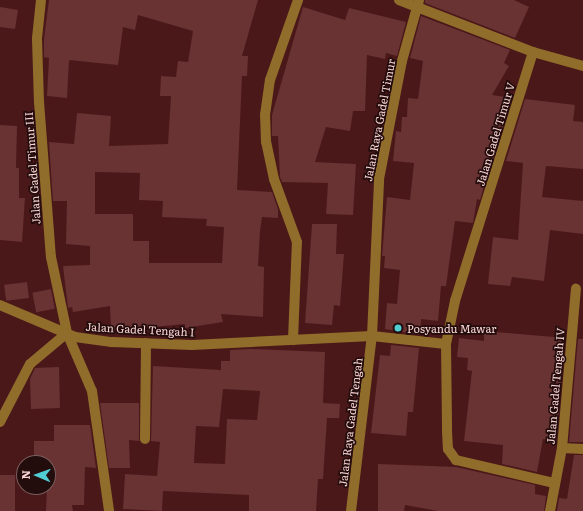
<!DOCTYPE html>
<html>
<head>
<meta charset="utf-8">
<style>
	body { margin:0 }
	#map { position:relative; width:583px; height:511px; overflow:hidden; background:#4b181a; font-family:Literata,serif }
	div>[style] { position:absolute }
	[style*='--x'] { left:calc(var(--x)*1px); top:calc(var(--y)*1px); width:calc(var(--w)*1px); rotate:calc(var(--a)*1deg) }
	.building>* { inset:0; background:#693233; transform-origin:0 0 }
	.minor>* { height:10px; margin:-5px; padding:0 5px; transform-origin:5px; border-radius:5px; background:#906d2a }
	.dots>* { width:11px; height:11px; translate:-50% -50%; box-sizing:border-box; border:2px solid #230c0c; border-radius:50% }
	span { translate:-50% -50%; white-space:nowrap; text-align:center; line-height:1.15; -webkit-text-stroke:3.5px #230c0c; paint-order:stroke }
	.street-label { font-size:11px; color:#f9d6d5 }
	.poi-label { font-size:11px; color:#f9d6d5 }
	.left { translate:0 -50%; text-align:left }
	.north { position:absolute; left:16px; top:455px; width:40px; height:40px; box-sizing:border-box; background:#230c0c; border:1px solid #795d5c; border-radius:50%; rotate:272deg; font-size:11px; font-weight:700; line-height:16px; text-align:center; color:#f9d6d5 }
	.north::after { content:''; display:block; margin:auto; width:14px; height:18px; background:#51ccd3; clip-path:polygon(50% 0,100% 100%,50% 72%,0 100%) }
</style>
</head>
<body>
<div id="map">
	<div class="building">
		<i style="clip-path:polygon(evenodd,49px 0,258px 0,242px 56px,248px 56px,247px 76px,242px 76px,237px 190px,272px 192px,278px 209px,278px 218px,262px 217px,260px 231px,258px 266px,264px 267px,263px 317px,221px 314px,223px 322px,185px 328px,185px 324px,111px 331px,110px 306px,73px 312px,72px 307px,68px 308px,63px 266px,90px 265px,90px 246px,66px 244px,67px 201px,53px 201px,49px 142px,74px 144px,77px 113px,111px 116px,109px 146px,168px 144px,171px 96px,160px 96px,161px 76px,176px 77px,178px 61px,188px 62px,193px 31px,138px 15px,135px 30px,123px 27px,118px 65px,69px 60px,67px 98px,47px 96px,49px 58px,44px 57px,44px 39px,49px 0,95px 172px,140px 173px,139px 200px,163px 201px,162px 217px,207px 219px,206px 226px,224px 227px,222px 263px,149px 263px,149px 241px,133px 241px,133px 214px,95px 214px,95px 172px)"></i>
		<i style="clip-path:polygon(425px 0,514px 0,529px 7px,515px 38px,425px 3px)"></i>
		<i style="clip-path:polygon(0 7px,18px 10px,15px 29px,0 27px)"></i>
		<i style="clip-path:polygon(303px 7px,345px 20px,349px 8px,406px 22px,397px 56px,386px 53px,385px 59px,367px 55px,365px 111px,353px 111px,350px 131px,326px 127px,315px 162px,356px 164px,353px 215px,326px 214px,328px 183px,282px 182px,280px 177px,278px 136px,272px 136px,272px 115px)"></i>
		<i style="clip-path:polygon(421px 16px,510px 50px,504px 63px,509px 66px,492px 95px,512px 98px,493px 159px,487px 158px,484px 186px,480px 200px,477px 199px,473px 223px,455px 221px,446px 286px,441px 286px,438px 321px,421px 319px,420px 335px,385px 329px,387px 303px,397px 304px,400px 270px,384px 268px,385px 256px,382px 256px,387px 197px,410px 200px,414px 163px,393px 161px,396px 131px,401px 132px,402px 117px,407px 117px,408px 98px,418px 99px,423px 61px,410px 58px)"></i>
		<i style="clip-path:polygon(525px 99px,575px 105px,573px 121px,583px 122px,583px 169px,546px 166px,542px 197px,583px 201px,583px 234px,550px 230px,544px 281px,512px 277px,510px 286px,488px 284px,493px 237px,518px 240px,523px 163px,506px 161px)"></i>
		<i style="clip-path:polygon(0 125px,17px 126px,16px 168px,19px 168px,19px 198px,25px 198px,22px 242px,0 240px)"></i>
		<i style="clip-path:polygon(312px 224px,337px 224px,336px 254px,344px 254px,340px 306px,334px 305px,332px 325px,305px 323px)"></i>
		<i style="left:27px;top:282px;width:16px;height:23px;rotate:83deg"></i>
		<i style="left:51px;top:289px;width:20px;height:19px;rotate:79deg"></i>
		<i style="clip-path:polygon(484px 331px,565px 338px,556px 441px,543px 439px,537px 472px,502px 464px,503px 445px,464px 441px,472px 371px,467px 370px,468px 358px,457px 357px,459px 338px,484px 341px)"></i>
		<i style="clip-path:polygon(578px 339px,583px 339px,583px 442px,569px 442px)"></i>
		<i style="clip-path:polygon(391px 345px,419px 348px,413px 412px,408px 412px,406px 436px,371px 433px,380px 355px,390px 356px)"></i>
		<i style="clip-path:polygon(evenodd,251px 349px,325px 352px,323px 403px,340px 404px,339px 418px,327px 418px,323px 479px,318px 479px,316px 511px,249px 511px,249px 495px,163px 491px,162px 511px,123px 509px,125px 474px,157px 476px,160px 442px,151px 441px,153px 366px,221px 370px,221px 361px,230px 361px,230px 350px,251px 349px,223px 389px,260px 391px,257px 420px,227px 419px,225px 464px,194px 463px,196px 426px,219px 427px,223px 389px)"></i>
		<i style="clip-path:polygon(59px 367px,60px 408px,31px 409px,30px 379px,35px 368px)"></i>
		<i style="clip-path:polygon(100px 403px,139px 403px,139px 441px,129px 440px,130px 468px,109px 468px)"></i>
		<i style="clip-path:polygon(54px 425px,90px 425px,96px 468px,85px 467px,84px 505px,72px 505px,73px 511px,46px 511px,48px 463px,34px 463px,34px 441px,54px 441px)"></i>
		<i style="clip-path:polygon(574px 455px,583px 455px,583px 511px,557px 511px,559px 498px,567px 499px)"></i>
		<i style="clip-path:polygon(378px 464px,456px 467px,535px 485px,535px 494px,546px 496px,544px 511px,438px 511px,405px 505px,404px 511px,378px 511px)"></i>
		<i style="left:15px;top:475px;width:36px;height:15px;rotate:90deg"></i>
	</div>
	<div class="minor">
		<i style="--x:41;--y:0;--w:39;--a:96"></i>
		<i style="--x:37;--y:39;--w:63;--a:88.2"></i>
		<i style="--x:39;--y:102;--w:155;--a:85.6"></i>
		<i style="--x:51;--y:257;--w:78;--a:78.1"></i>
		<i style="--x:67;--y:333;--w:63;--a:66.7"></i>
		<i style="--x:92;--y:391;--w:121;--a:81.9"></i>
		<i style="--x:399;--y:0;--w:144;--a:21.2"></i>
		<i style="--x:533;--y:52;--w:52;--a:15.6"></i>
		<i style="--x:533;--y:52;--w:261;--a:107.4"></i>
		<i style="--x:455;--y:301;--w:44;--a:101.8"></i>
		<i style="--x:446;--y:344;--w:87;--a:89.3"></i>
		<i style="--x:447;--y:431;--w:18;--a:87"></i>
		<i style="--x:448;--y:449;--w:14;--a:54"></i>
		<i style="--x:456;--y:460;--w:101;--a:13.2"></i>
		<i style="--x:0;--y:305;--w:82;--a:23.1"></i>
		<i style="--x:75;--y:337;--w:37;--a:8"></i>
		<i style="--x:112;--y:342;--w:80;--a:2.1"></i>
		<i style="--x:192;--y:345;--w:180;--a:-2.9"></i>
		<i style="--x:372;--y:336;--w:74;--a:6.2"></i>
		<i style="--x:293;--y:340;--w:98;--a:-87.7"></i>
		<i style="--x:297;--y:242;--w:67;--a:-110.1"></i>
		<i style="--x:274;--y:179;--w:38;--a:-102"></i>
		<i style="--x:266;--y:142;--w:27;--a:-92"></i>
		<i style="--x:265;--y:115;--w:35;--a:-82"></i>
		<i style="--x:270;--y:80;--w:85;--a:-70.7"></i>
		<i style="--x:0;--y:422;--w:65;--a:-62.7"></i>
		<i style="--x:30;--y:364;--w:48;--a:-40"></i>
		<i style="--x:145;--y:439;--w:96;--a:-89.4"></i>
		<i style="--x:562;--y:448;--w:21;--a:3"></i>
		<i style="--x:351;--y:511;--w:176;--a:-83.2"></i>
		<i style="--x:372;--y:336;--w:157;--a:-87.4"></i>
		<i style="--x:379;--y:179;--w:120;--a:-79"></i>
		<i style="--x:402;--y:61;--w:63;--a:-74.4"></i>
		<i style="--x:550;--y:511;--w:64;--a:-79.2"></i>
		<i style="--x:562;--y:448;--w:160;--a:-85"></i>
	</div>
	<div class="dots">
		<i style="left:398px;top:328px;background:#51ccd3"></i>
	</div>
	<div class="street-label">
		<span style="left:379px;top:120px;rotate:-79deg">Jalan Raya Gadel Timur</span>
		<span style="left:495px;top:134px;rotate:-73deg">Jalan Gadel Timur V</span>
		<span style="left:32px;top:168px;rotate:-94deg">Jalan Gadel Timur III</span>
		<span style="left:140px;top:329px;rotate:3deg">Jalan Gadel Tengah I</span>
		<span style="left:555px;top:386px;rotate:-85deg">Jalan Gadel Tengah IV</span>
		<span style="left:350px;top:422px;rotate:-83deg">Jalan Raya Gadel Tengah</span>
	</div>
	<div class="poi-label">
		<span class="left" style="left:407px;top:328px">Posyandu Mawar</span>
	</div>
	<div class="north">N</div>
</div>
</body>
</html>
